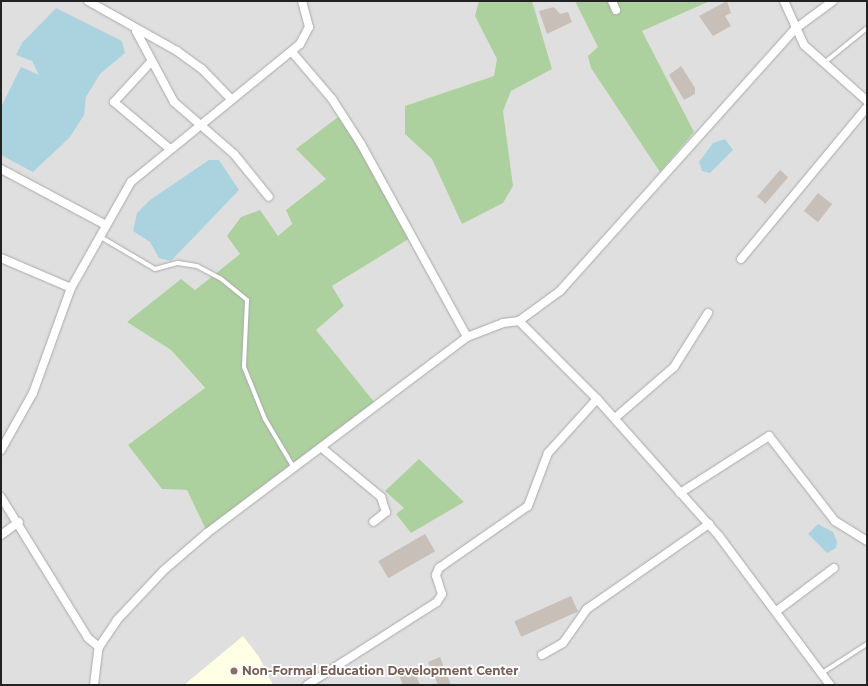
<!DOCTYPE html>
<html>
<head>
<meta charset="utf-8">
<style>
	body { margin:0 }
	#map { position:relative; width:868px; height:686px; overflow:hidden; background:#f2efe9; font-family:Montserrat,sans-serif }
	div>[style] { position:absolute }
	[style*='--x'] { left:calc(var(--x)*1px); top:calc(var(--y)*1px); width:calc(var(--w)*1px); rotate:calc(var(--a)*1deg) }
	.residential>* { inset:0; background:#e0dfdf }
	.education>* { inset:0; background:#ffffe5 }
	.forest>* { inset:0; background:#add19e }
	.water>* { inset:0; background:#aad3df }
	.building>* { inset:0; background:#c7bfb8; transform-origin:0 0 }
	.roads { filter:drop-shadow(0 0 1px #a9a9a9) drop-shadow(0 0 1px #a9a9a9) }
	.lane>* { height:4px; margin:-2px; padding:0 2px; transform-origin:2px; border-radius:2px; background:#fff }
	.street>* { height:8px; margin:-4px; padding:0 4px; transform-origin:4px; border-radius:4px; background:#fff }
	.dots>* { width:11px; height:11px; translate:-50% -50%; box-sizing:border-box; border:2px solid #fff; border-radius:50% }
	span { translate:-50% -50%; white-space:nowrap; text-align:center; line-height:1.15; -webkit-text-stroke:3.5px #fff; paint-order:stroke }
	.education-label { font-size:12px; color:#785e54; font-weight:700 }
	.left { translate:0 -50%; text-align:left }
	.frame { position:absolute; inset:0; border:2px solid #222; pointer-events:none }
</style>
</head>
<body>
<div id="map">
	<div class="residential">
		<i style="clip-path:polygon(evenodd,1px 1px,867px 1px,867px 685px,1px 685px,1px 1px,326px 179px,412px 237px,332px 286px,344px 306px,315px 330px,375px 403px,206px 530px,187px 490px,162px 489px,205px 389px,171px 350px,127px 321px,195px 290px,240px 254px,278px 236px,292px 224px,286px 210px,326px 179px)"></i>
	</div>
	<div class="education">
		<i style="clip-path:polygon(243px 636px,259px 657px,273px 685px,184px 685px)"></i>
	</div>
	<div class="forest">
		<i style="clip-path:polygon(479px 1px,532px 1px,552px 69px,511px 91px,503px 111px,513px 186px,503px 203px,462px 224px,432px 159px,405px 134px,405px 106px,494px 76px,497px 59px,475px 16px)"></i>
		<i style="clip-path:polygon(575px 1px,710px 1px,642px 31px,694px 132px,660px 172px,591px 68px,588px 56px,598px 47px)"></i>
		<i style="clip-path:polygon(342px 114px,412px 237px,332px 286px,344px 306px,316px 330px,375px 403px,206px 530px,187px 490px,162px 489px,128px 445px,205px 388px,171px 350px,127px 322px,181px 279px,195px 290px,240px 254px,227px 236px,241px 217px,260px 210px,278px 236px,292px 224px,286px 210px,326px 179px,296px 149px)"></i>
		<i style="clip-path:polygon(419px 459px,464px 502px,411px 533px,396px 514px,404px 508px,385px 491px)"></i>
	</div>
	<div class="water">
		<i style="clip-path:polygon(56px 8px,122px 41px,125px 53px,100px 74px,86px 97px,84px 115px,70px 137px,33px 172px,1px 155px,1px 107px,21px 67px,39px 75px,32px 61px,16px 55px,22px 43px)"></i>
		<i style="clip-path:polygon(725px 139px,733px 150px,710px 173px,702px 171px,699px 162px,702px 158px,713px 143px)"></i>
		<i style="clip-path:polygon(209px 160px,219px 160px,239px 190px,171px 261px,159px 258px,150px 242px,133px 231px,137px 213px,150px 200px)"></i>
		<i style="clip-path:polygon(818px 524px,833px 532px,837px 542px,836px 548px,827px 553px,808px 534px)"></i>
	</div>
	<div class="building">
		<i style="clip-path:polygon(727px 1px,731px 13px,725px 16px,731px 26px,713px 36px,699px 16px)"></i>
		<i style="clip-path:polygon(554px 7px,560px 14px,568px 12px,572px 22px,547px 34px,539px 11px)"></i>
		<i style="clip-path:polygon(681px 66px,695px 88px,695px 94px,684px 100px,669px 75px)"></i>
		<i style="left:780px;top:170px;width:11px;height:35px;rotate:41deg"></i>
		<i style="left:818px;top:193px;width:18px;height:23px;rotate:38deg"></i>
		<i style="left:425px;top:534px;width:20px;height:54px;rotate:60deg"></i>
		<i style="left:571px;top:596px;width:17px;height:62px;rotate:66deg"></i>
		<i style="clip-path:polygon(440px 657px,451px 685px,438px 685px,428px 662px)"></i>
		<i style="clip-path:polygon(413px 667px,420px 685px,403px 685px,398px 673px)"></i>
	</div>
	<div class="roads">
		<div class="lane">
			<i style="--x:824;--y:63;--w:55;--a:-39.1"></i>
			<i style="--x:99;--y:236;--w:65;--a:30.5"></i>
			<i style="--x:155;--y:269;--w:24;--a:-15"></i>
			<i style="--x:178;--y:263;--w:19;--a:9"></i>
			<i style="--x:197;--y:266;--w:26;--a:28"></i>
			<i style="--x:220;--y:278;--w:35;--a:39"></i>
			<i style="--x:247;--y:300;--w:67;--a:92.6"></i>
			<i style="--x:244;--y:367;--w:56;--a:68"></i>
			<i style="--x:265;--y:419;--w:57;--a:59.4"></i>
			<i style="--x:822;--y:673;--w:54;--a:-32.8"></i>
		</div>
		<div class="street">
			<i style="--x:88;--y:1;--w:102;--a:29.3"></i>
			<i style="--x:177;--y:51;--w:31;--a:36"></i>
			<i style="--x:202;--y:69;--w:40;--a:46"></i>
			<i style="--x:612;--y:1;--w:10;--a:66"></i>
			<i style="--x:784;--y:1;--w:48;--a:65.6"></i>
			<i style="--x:804;--y:45;--w:84;--a:41.6"></i>
			<i style="--x:136;--y:31;--w:81;--a:61.8"></i>
			<i style="--x:174;--y:102;--w:79;--a:40.9"></i>
			<i style="--x:234;--y:154;--w:55;--a:50.9"></i>
			<i style="--x:292;--y:52;--w:62;--a:49.6"></i>
			<i style="--x:332;--y:99;--w:54;--a:57.2"></i>
			<i style="--x:361;--y:144;--w:220;--a:61.2"></i>
			<i style="--x:150;--y:63;--w:53;--a:132.7"></i>
			<i style="--x:114;--y:102;--w:73;--a:40"></i>
			<i style="--x:1;--y:169;--w:117;--a:28.1"></i>
			<i style="--x:1;--y:258;--w:76;--a:23.2"></i>
			<i style="--x:741;--y:259;--w:197;--a:-50.3"></i>
			<i style="--x:519;--y:321;--w:110;--a:45"></i>
			<i style="--x:597;--y:399;--w:183;--a:48.3"></i>
			<i style="--x:719;--y:536;--w:186;--a:53.3"></i>
			<i style="--x:615;--y:418;--w:78;--a:-40.8"></i>
			<i style="--x:674;--y:367;--w:64;--a:-57.8"></i>
			<i style="--x:322;--y:448;--w:77;--a:39.7"></i>
			<i style="--x:381;--y:497;--w:16;--a:72"></i>
			<i style="--x:386;--y:512;--w:16;--a:142"></i>
			<i style="--x:1;--y:450;--w:65;--a:-60.7"></i>
			<i style="--x:33;--y:393;--w:112;--a:-70.1"></i>
			<i style="--x:71;--y:288;--w:122;--a:-60.5"></i>
			<i style="--x:131;--y:182;--w:218;--a:-39.2"></i>
			<i style="--x:300;--y:44;--w:19;--a:-62"></i>
			<i style="--x:309;--y:27;--w:27;--a:-105"></i>
			<i style="--x:680;--y:493;--w:106;--a:-32.6"></i>
			<i style="--x:769;--y:436;--w:108;--a:52.2"></i>
			<i style="--x:835;--y:521;--w:38;--a:32"></i>
			<i style="--x:1;--y:497;--w:166;--a:58.3"></i>
			<i style="--x:88;--y:638;--w:14;--a:39"></i>
			<i style="--x:1;--y:535;--w:22;--a:-36"></i>
			<i style="--x:778;--y:610;--w:70;--a:-36.9"></i>
			<i style="--x:542;--y:655;--w:24;--a:-30"></i>
			<i style="--x:563;--y:643;--w:42;--a:-54.8"></i>
			<i style="--x:587;--y:609;--w:149;--a:-34.9"></i>
			<i style="--x:94;--y:685;--w:38;--a:-83"></i>
			<i style="--x:99;--y:647;--w:32;--a:-56"></i>
			<i style="--x:117;--y:620;--w:67;--a:-46.8"></i>
			<i style="--x:163;--y:571;--w:58;--a:-40.8"></i>
			<i style="--x:207;--y:533;--w:326;--a:-37"></i>
			<i style="--x:467;--y:337;--w:39;--a:-21"></i>
			<i style="--x:503;--y:323;--w:16;--a:-7"></i>
			<i style="--x:519;--y:321;--w:51;--a:-36.2"></i>
			<i style="--x:560;--y:291;--w:352;--a:-48.1"></i>
			<i style="--x:795;--y:29;--w:47;--a:-36.4"></i>
			<i style="--x:307;--y:685;--w:154;--a:-32.6"></i>
			<i style="--x:437;--y:602;--w:9;--a:-58"></i>
			<i style="--x:442;--y:594;--w:20;--a:-108"></i>
			<i style="--x:436;--y:575;--w:8;--a:-67"></i>
			<i style="--x:439;--y:568;--w:108;--a:-34.9"></i>
			<i style="--x:528;--y:506;--w:57;--a:-69.3"></i>
			<i style="--x:548;--y:453;--w:73;--a:-47.8"></i>
		</div>
	</div>
	<div class="dots">
		<i style="left:234px;top:671px;background:#8d6e63"></i>
	</div>
	<div class="education-label">
		<span class="left" style="left:242px;top:671px">Non-Formal Education Development Center</span>
	</div>
	<div class="frame"></div>
</div>
</body>
</html>
